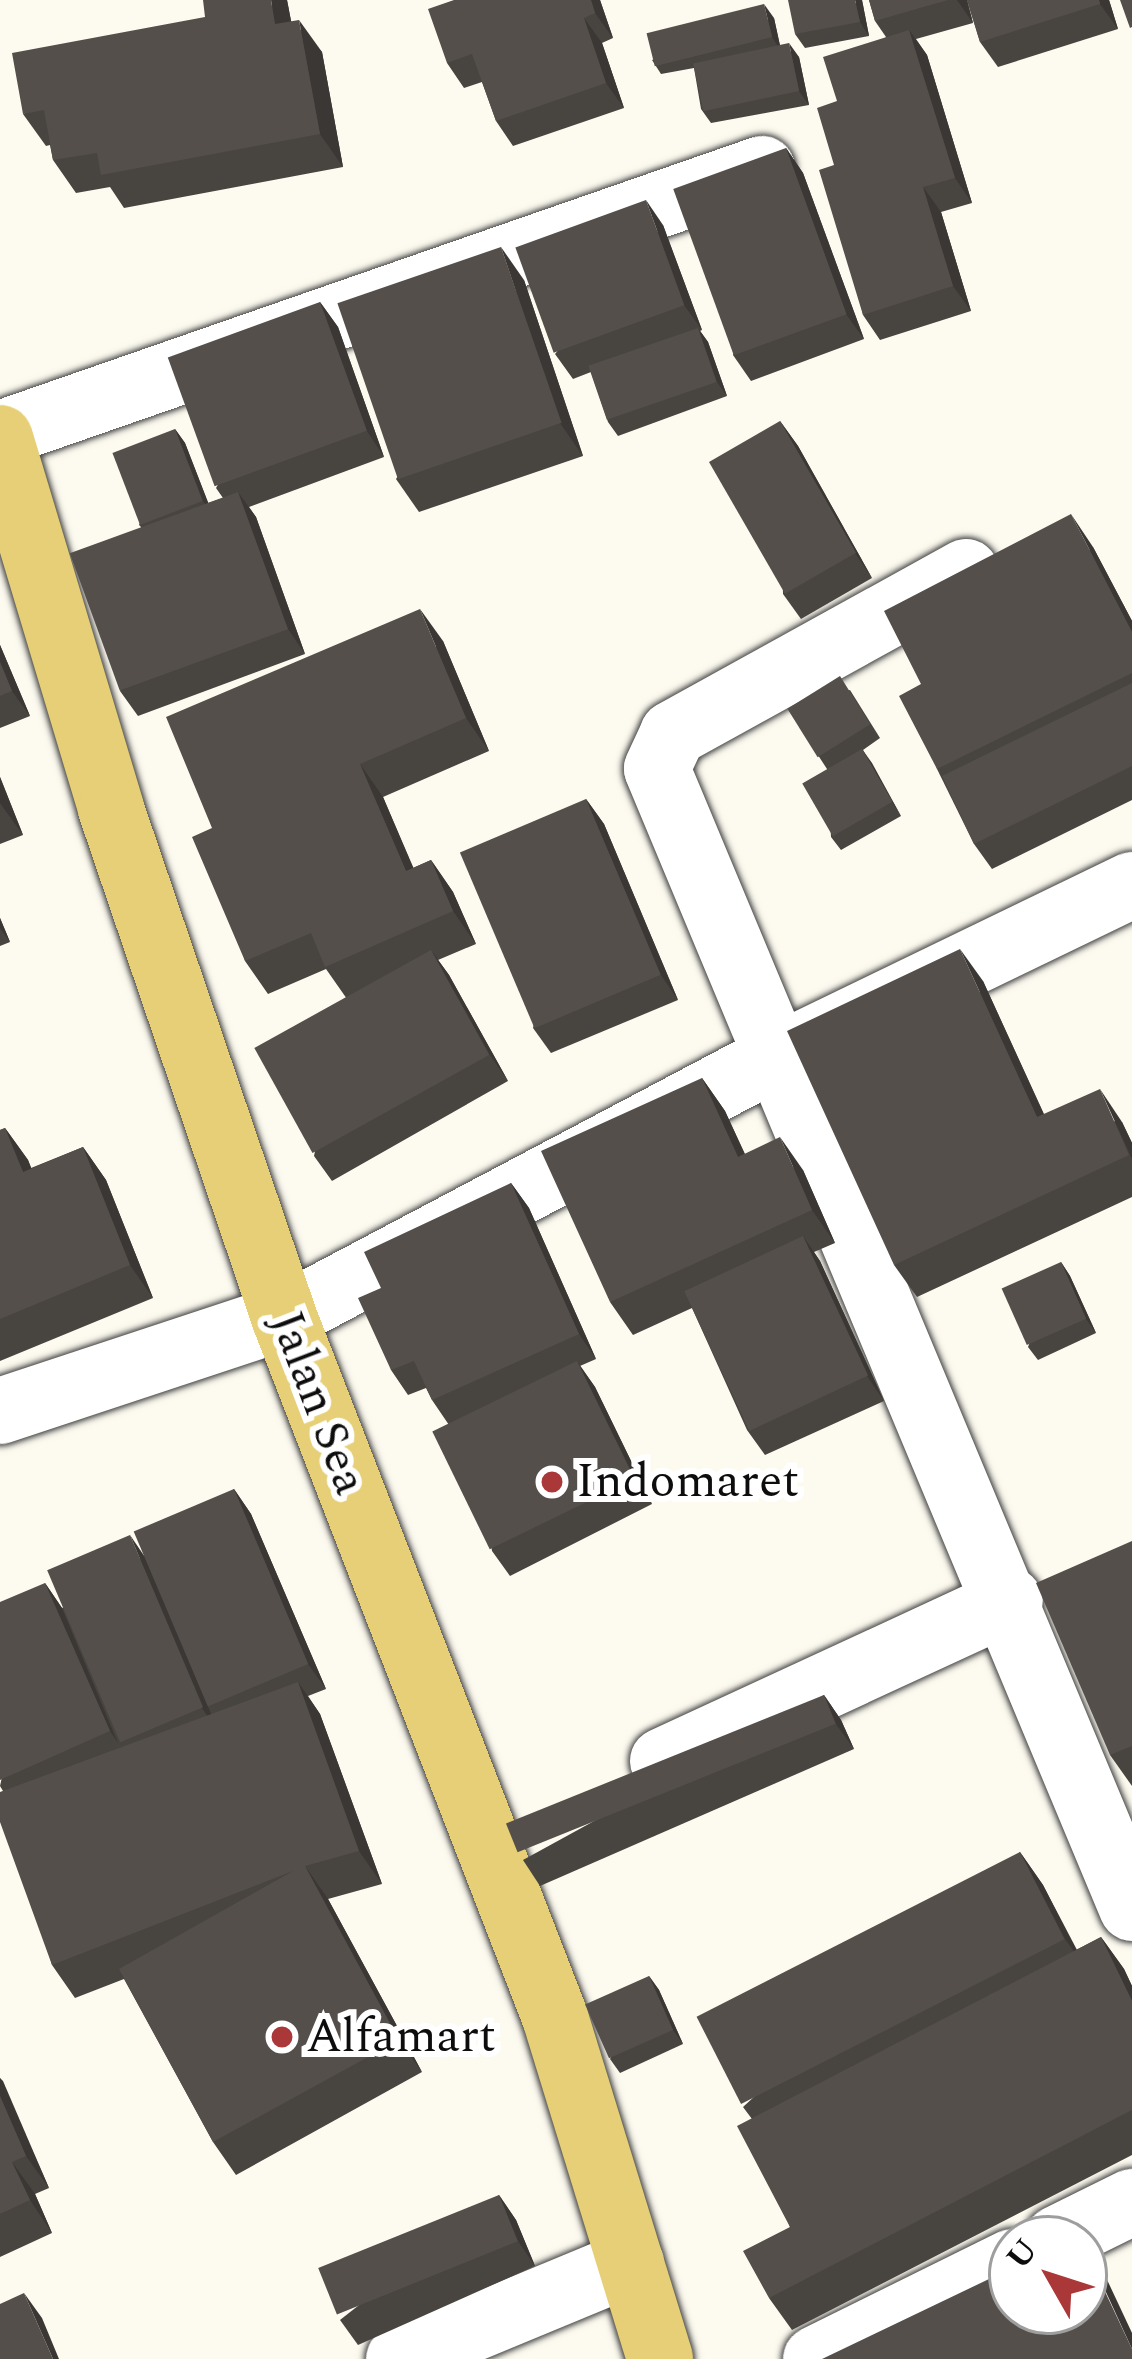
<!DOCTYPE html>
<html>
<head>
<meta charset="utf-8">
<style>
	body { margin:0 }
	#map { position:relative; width:1132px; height:2359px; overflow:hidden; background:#fdfbf0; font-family:Spectral,serif }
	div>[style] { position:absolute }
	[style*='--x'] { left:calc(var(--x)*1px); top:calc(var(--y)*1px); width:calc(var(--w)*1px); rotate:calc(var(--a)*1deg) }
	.roads { filter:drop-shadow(0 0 3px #404040) drop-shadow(0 0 3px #404040) }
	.minor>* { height:66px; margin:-33px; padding:0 33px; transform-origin:33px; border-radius:33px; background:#fff }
	.major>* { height:66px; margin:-33px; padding:0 33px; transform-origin:33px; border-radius:33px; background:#e6cf76 }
	.wall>* { inset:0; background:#484440 }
	.shaded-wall>* { inset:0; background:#3b3734 }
	.building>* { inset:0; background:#544f4b; transform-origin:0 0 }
	.dots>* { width:33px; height:33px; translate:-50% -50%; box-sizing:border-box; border:6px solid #fff; border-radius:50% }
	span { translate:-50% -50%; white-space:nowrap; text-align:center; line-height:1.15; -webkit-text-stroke:12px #fff; paint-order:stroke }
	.street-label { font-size:48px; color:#0d0d0d }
	.poi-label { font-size:48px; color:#0d0d0d }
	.left { translate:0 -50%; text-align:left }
	.north { position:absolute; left:988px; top:2215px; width:120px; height:120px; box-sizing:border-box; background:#fff; border:3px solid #9e9e9e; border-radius:50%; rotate:309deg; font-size:33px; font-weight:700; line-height:48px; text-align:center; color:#0d0d0d }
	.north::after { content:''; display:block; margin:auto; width:42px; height:54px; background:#ab3839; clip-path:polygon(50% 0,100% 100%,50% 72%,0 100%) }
</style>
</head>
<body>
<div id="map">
	<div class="roads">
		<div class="minor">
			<i style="--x:0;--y:434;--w:807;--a:-19.18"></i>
			<i style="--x:966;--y:572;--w:335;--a:151.1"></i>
			<i style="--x:673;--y:734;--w:38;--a:115"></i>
			<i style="--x:657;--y:769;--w:1234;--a:67.36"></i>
			<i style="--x:0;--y:1411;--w:299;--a:-18.3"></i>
			<i style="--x:284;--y:1317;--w:552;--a:-27.86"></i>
			<i style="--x:772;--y:1059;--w:400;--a:-25.8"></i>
			<i style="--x:663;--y:1761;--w:382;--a:-24.8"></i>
			<i style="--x:1057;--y:2239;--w:84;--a:-26.3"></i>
			<i style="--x:399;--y:2359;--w:251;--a:-22.5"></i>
			<i style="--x:816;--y:2359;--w:219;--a:-26.3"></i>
		</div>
		<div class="major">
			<i style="--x:0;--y:438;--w:387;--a:73.3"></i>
			<i style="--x:111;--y:809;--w:537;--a:71.19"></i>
			<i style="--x:284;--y:1317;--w:751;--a:68.84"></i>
			<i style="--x:555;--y:2017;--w:358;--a:72.9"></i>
		</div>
	</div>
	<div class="wall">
		<i style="clip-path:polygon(287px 0,291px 21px,322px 52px,343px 167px,124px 208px,110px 187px,76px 193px,53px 160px,50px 145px,46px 146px,23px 114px)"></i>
		<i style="clip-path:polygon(454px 0,600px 0,613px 38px,602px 43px,624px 108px,513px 146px,496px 121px,482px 82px,464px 88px,447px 63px)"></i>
		<i style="clip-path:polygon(862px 0,869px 36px,805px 48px,795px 34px)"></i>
		<i style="clip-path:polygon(869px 0,967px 0,973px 23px,916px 39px,927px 55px,972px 203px,941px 212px,971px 311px,880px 340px,863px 315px,834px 165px,837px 101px,886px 37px,875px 21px)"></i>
		<i style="clip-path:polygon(967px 0,1109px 0,1118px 29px,998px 67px,980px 42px)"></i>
		<i style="clip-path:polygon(774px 18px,780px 45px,799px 57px,809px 105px,711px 123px,701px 109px,694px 68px,661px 74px,652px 60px)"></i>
		<i style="clip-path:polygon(786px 148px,803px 173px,864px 339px,751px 381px,733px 355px)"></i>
		<i style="clip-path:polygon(663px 225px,702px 330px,700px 331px,708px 342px,727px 396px,618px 436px,608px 422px,591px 372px,573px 379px,555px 354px)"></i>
		<i style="clip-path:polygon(524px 280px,583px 456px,419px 512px,396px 479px)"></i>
		<i style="clip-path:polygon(320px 302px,338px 327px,384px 457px,249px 507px,256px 517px,305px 654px,138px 716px,120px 691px,141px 527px,139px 525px,175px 429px,185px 443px,208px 503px,223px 498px,216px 488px)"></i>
		<i style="clip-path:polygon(780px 421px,798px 446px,872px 578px,801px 619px,783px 594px)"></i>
		<i style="clip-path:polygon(1093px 547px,1132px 621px,1132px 800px,992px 869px,974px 844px,937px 769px,921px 684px)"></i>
		<i style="clip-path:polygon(443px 641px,489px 751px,383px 797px,413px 868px,431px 860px,453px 892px,476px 944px,438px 960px,449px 975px,508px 1081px,332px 1181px,314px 1156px,347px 999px,326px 969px,268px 994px,245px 961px,212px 828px)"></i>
		<i style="clip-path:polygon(0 645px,30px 716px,0 728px)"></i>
		<i style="clip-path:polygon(850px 690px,880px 738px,863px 750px,901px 816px,841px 850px,831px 837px,827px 769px,788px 709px)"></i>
		<i style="clip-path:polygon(0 777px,23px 835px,0 844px)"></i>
		<i style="clip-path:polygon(586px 799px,604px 824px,678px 1000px,551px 1053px,533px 1028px)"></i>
		<i style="clip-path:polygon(0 918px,10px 942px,0 946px)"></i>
		<i style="clip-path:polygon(983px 981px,1044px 1114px,1122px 1122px,1132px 1143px,1132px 1197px,917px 1297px,894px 1265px)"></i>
		<i style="clip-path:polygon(702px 1078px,725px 1111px,745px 1154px,803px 1170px,835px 1243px,814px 1252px,820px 1261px,884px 1401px,765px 1455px,747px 1430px,692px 1308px,633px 1335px,610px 1302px)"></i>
		<i style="clip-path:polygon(5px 1128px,28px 1160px,31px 1168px,83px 1147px,106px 1180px,153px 1298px,0 1361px,0 1130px)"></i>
		<i style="clip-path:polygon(511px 1183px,529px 1208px,596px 1359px,580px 1366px,595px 1387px,652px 1504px,510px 1576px,492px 1551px,470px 1416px,449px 1425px,432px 1400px,426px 1388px,408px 1395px,391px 1370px,381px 1288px)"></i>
		<i style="clip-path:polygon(1061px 1262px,1070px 1276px,1096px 1333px,1038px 1360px,1028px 1347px)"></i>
		<i style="clip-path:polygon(234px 1489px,251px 1514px,326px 1689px,308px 1696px,320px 1714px,382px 1884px,328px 1899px,422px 2072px,236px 2175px,213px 2142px,124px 1979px,75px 1998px,52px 1965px,3px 1791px,0 1786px,45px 1583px,62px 1608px,144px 1556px)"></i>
		<i style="clip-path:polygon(1132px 1541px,1132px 1786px,1110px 1755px)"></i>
		<i style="clip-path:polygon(824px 1695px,841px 1720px,854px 1749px,540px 1886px,523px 1860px)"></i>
		<i style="clip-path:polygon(1020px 1852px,1043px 1885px,1076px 1950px,1101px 1937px,1124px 1969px,1132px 1986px,1132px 2155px,792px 2330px,769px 2298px,790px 2227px,752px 2119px,743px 2107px)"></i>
		<i style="clip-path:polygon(649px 1976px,659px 1990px,683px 2044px,620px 2073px,610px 2059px)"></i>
		<i style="clip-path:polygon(0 2078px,49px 2188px,35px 2194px,52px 2233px,0 2257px)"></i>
		<i style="clip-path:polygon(499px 2195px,516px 2220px,535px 2266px,358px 2345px,340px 2320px)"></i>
	</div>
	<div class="shaded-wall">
		<i style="clip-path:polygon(271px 0,287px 0,298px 57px,275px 24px)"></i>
		<i style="clip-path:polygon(591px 0,600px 0,613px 38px,595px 13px)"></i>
		<i style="clip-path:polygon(855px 0,862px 0,869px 36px,860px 22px)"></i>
		<i style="clip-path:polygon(957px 0,967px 0,973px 23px)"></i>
		<i style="clip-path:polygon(1099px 0,1109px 0,1118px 29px,1100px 4px)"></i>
		<i style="clip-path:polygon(764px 4px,774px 18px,781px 51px,772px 37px)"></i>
		<i style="clip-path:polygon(584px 18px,602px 43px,624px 108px,606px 83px)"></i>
		<i style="clip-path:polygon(299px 20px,322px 52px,343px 167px,320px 134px)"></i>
		<i style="clip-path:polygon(909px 30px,927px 55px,972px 203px,955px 178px)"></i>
		<i style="clip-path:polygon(789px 43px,799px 57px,809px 105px,799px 91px)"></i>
		<i style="clip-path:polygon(786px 148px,803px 173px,864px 339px,846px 314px)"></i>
		<i style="clip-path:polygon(923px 187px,941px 212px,971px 311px,953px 286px)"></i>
		<i style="clip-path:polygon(646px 200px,663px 225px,702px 330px,684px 305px)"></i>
		<i style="clip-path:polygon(501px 247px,524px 280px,583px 456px,560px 423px)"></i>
		<i style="clip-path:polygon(320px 302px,338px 327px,384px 457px,367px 431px)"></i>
		<i style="clip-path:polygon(698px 328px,708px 342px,727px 396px,717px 382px)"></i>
		<i style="clip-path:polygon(780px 421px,798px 446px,872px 578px,855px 553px)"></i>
		<i style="clip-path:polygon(175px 429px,185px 443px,213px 515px,203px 501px)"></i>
		<i style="clip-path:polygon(238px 492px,256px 517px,305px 654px,288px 629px)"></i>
		<i style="clip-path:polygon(1071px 514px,1093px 547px,1132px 621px,1132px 632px)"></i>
		<i style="clip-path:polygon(420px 609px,443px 641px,489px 751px,466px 718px)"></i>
		<i style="clip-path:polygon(0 645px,30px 716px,12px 691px,0 662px)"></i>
		<i style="clip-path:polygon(862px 749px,872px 763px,901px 816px,892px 802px)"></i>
		<i style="clip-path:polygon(360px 764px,383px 797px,429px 904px,406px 871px)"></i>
		<i style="clip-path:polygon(0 777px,23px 835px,0 803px)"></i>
		<i style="clip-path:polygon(586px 799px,604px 824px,678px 1000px,661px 975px)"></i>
		<i style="clip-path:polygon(431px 860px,453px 892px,476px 944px,453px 911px)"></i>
		<i style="clip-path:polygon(0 918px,10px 942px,0 928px)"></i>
		<i style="clip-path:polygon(960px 949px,983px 981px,1060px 1150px,1037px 1117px)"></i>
		<i style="clip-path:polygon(431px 950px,449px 975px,508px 1081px,490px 1055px)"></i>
		<i style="clip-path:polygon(702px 1078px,725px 1111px,761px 1190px,738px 1157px)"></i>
		<i style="clip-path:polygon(1100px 1089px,1122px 1122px,1132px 1143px,1132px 1159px)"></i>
		<i style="clip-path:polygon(5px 1128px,28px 1160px,46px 1204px,23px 1172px)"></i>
		<i style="clip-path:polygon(780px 1137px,803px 1170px,835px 1243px,812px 1210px)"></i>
		<i style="clip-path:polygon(83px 1147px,106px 1180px,153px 1298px,130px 1265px)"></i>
		<i style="clip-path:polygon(511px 1183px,529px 1208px,596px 1359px,579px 1334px)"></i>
		<i style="clip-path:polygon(803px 1236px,820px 1261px,884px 1401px,867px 1376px)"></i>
		<i style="clip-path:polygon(1061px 1262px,1070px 1276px,1096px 1333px,1086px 1319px)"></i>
		<i style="clip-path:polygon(577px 1361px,595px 1387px,652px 1504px,635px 1479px)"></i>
		<i style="clip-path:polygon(234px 1489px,251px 1514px,326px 1689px,308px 1664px)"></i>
		<i style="clip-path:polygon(130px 1535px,147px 1560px,219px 1733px,202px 1708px)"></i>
		<i style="clip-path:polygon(45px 1583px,62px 1608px,118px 1743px,110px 1731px)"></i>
		<i style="clip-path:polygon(298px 1682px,320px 1714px,382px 1884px,359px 1851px)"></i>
		<i style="clip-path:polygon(824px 1695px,841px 1720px,854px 1749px,836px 1724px)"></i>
		<i style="clip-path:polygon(1020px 1852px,1043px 1885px,1088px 1971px,1065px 1939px)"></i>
		<i style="clip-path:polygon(305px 1866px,328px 1899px,422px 2072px,399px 2040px)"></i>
		<i style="clip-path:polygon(1101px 1937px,1124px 1969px,1132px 1986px,1132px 2001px)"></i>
		<i style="clip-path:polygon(649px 1976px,659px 1990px,683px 2044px,673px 2030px)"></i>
		<i style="clip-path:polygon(0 2078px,3px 2081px,49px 2188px,26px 2156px,0 2096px)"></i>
		<i style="clip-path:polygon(12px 2162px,35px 2194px,52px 2233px,30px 2200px)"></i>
		<i style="clip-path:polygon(499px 2195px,516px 2220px,535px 2266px,518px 2241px)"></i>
		<i style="clip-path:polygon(1084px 2244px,1102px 2269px,1132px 2333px,1132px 2349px)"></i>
		<i style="clip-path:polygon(24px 2293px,42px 2318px,59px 2359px,53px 2359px)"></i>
	</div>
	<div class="building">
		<i style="clip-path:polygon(203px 0,271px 0,275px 24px,299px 20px,320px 134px,101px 175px,97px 153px,53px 160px,44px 110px,23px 114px,12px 53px,205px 17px)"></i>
		<i style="clip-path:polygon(454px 0,591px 0,595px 13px,584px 18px,606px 83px,496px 121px,472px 54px,447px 63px,428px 9px)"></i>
		<i style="clip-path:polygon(788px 0,855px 0,860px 22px,795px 34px)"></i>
		<i style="clip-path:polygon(869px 0,948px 0,875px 21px)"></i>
		<i style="clip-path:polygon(967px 0,1099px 0,1100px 4px,980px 42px)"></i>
		<i style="clip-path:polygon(1120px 0,1132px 0,1132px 27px,1130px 28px)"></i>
		<i style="left:764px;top:4px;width:34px;height:121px;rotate:76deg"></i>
		<i style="clip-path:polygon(909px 30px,955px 178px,923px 187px,953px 286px,863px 315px,819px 170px,834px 165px,817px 108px,837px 101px,823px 57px)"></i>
		<i style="left:789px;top:43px;width:49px;height:98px;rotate:78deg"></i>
		<i style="left:786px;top:148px;width:177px;height:120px;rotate:70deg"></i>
		<i style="left:646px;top:200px;width:112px;height:139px;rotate:70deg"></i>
		<i style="left:501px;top:247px;width:186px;height:173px;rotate:71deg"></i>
		<i style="left:320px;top:302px;width:137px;height:162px;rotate:70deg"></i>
		<i style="left:698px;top:328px;width:57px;height:116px;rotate:71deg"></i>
		<i style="left:780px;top:421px;width:152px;height:82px;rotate:60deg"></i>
		<i style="left:175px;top:429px;width:77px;height:67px;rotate:69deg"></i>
		<i style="left:238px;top:492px;width:146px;height:179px;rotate:70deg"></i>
		<i style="clip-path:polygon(1071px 514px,1132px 632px,1132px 673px,937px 769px,899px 696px,921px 684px,884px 611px)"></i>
		<i style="clip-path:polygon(420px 609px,466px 718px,360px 764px,406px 871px,431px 860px,453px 911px,325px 967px,311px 933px,245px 961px,192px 837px,212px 828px,166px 717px)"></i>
		<i style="clip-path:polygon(0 662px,12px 691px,0 696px)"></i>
		<i style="left:840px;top:676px;width:57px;height:62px;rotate:58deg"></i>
		<i style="clip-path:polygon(1132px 683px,1132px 766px,974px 844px,942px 776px)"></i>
		<i style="left:862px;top:749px;width:61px;height:69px;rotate:60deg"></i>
		<i style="left:586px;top:799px;width:191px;height:137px;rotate:67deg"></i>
		<i style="clip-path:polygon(960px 949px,1037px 1117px,1100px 1089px,1129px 1155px,894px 1265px,787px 1031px)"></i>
		<i style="left:431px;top:950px;width:120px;height:202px;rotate:61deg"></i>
		<i style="clip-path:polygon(702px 1078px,738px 1157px,780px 1137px,812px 1210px,610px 1302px,541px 1151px)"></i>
		<i style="clip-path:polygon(5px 1128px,23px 1172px,83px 1147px,130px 1265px,0 1319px,0 1130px)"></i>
		<i style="clip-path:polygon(511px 1183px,579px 1334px,432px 1400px,414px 1361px,391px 1370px,358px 1298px,381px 1288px,364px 1252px)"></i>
		<i style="left:803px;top:1236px;width:154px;height:131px;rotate:65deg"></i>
		<i style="left:1061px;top:1262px;width:62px;height:65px;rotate:66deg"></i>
		<i style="left:577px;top:1361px;width:131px;height:161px;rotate:64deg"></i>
		<i style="left:234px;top:1489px;width:190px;height:109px;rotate:67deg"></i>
		<i style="left:130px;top:1535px;width:187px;height:90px;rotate:67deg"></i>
		<i style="clip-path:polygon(1132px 1541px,1132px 1746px,1110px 1755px,1036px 1583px)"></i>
		<i style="clip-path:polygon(45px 1583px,110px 1731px,0 1780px,0 1602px)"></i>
		<i style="clip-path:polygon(298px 1682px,359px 1851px,305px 1866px,399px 2040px,213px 2142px,119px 1969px,293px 1871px,52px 1965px,0 1822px,0 1792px)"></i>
		<i style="left:824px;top:1695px;width:31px;height:343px;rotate:68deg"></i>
		<i style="left:1020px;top:1852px;width:98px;height:363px;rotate:63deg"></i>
		<i style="clip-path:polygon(1101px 1937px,1132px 2001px,1132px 2110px,769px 2298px,743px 2251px,790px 2227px,737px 2126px)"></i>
		<i style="left:649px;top:1976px;width:59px;height:70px;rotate:66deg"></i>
		<i style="clip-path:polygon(0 2096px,26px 2156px,12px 2162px,30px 2200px,0 2214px)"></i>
		<i style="left:499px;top:2195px;width:50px;height:195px;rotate:68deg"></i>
		<i style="clip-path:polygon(1084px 2247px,1132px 2349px,1132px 2359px,822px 2359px,1012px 2268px,1012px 2311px,1084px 2311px)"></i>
		<i style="clip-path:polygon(24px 2293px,53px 2359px,0 2359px,0 2304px)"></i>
	</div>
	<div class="dots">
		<i style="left:552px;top:1482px;background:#ab3839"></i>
		<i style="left:282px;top:2037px;background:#ab3839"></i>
	</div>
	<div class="street-label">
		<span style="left:318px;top:1403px;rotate:69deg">Jalan Sea</span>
	</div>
	<div class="poi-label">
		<span class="left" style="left:576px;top:1482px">Indomaret</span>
		<span class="left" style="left:306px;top:2037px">Alfamart</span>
	</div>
	<div class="north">U</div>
</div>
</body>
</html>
